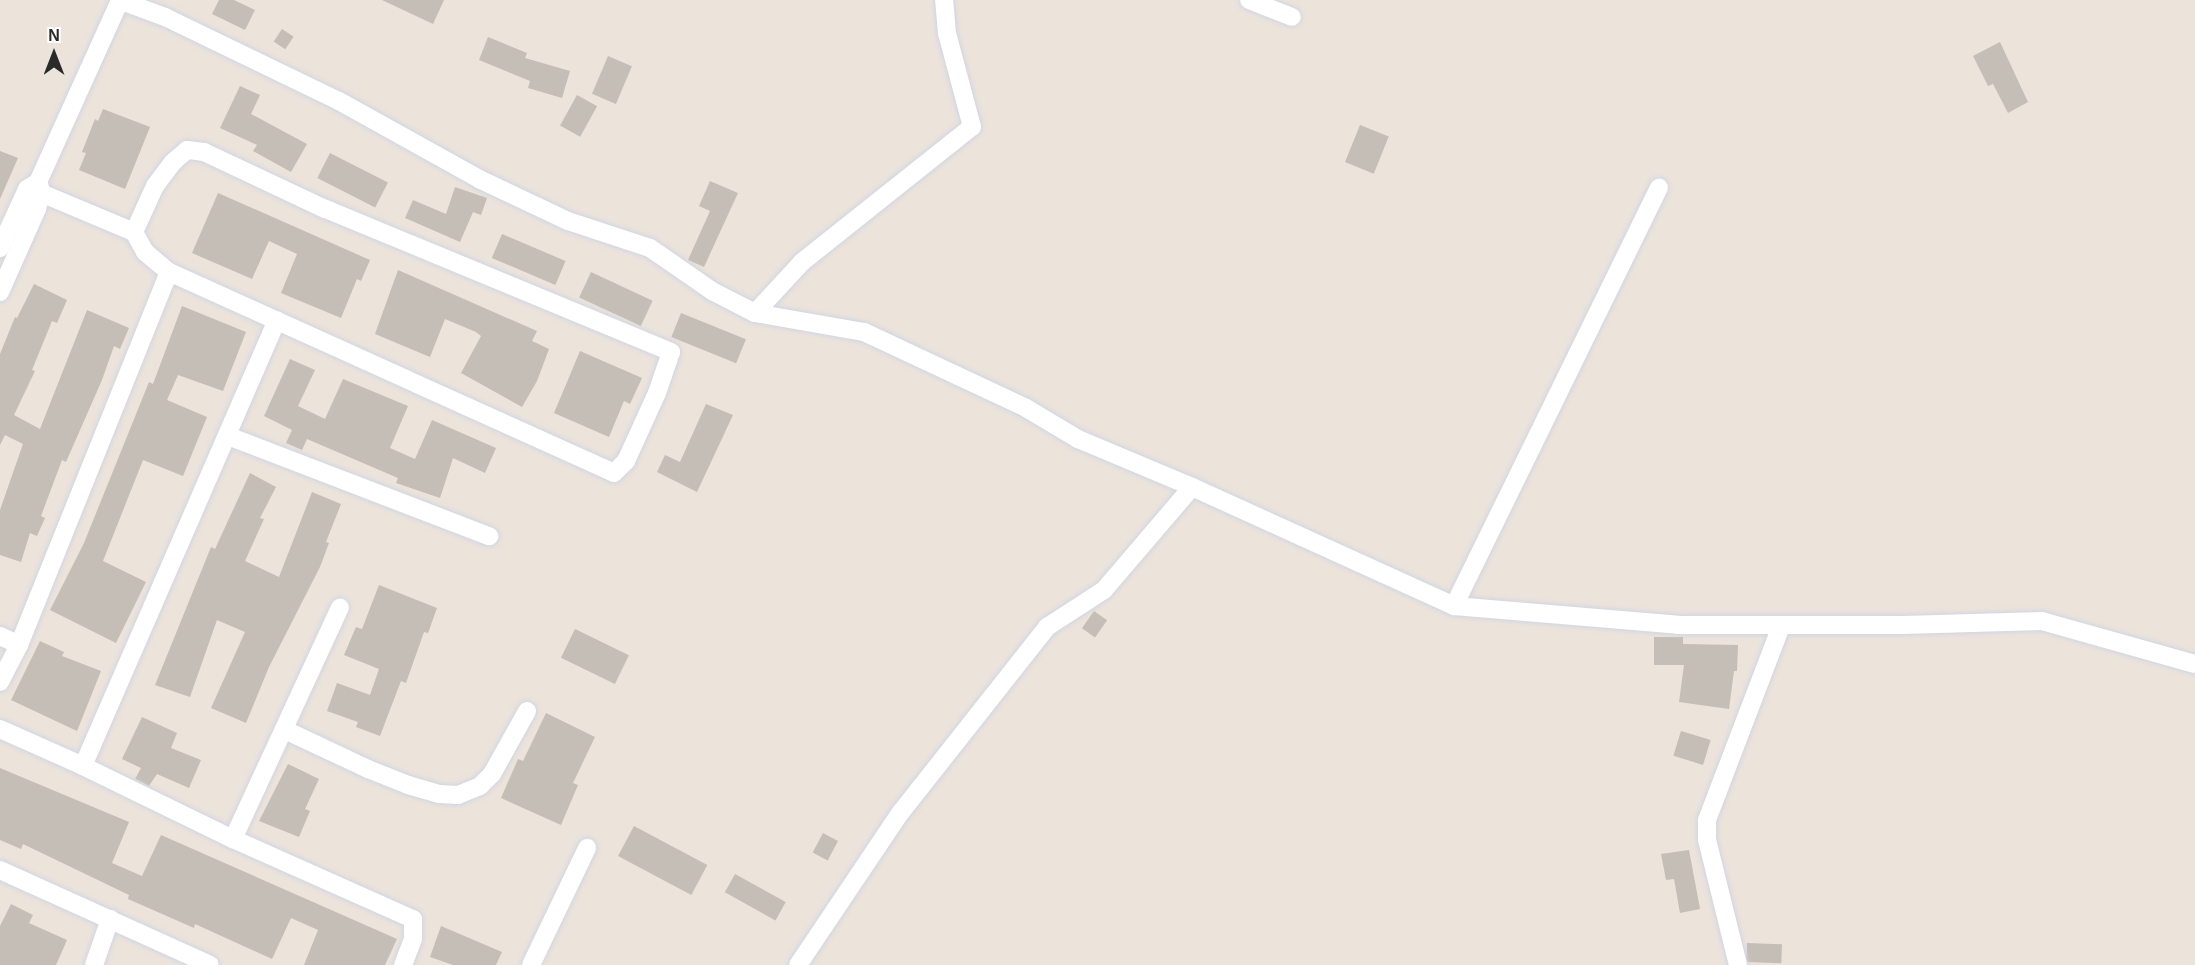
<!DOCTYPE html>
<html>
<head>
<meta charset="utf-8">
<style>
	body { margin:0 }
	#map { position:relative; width:2195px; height:965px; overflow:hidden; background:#ece3db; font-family:Helvetica,sans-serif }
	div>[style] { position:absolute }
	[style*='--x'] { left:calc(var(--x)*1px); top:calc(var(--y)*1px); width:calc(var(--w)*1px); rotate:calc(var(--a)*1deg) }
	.building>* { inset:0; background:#c4beb6; transform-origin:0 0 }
	.roads { filter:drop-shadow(0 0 2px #d0d6e3) drop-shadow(0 0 2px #d0d6e3) }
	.minor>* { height:18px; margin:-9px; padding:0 9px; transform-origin:9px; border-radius:9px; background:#fff }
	span { translate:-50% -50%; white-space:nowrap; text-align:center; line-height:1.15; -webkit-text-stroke:6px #fff; paint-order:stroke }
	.north { position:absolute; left:24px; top:24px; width:60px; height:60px; -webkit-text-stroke:4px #fff; paint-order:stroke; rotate:0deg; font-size:16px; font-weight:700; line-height:24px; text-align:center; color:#2a2a2a }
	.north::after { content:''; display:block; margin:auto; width:21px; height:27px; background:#2a2a2a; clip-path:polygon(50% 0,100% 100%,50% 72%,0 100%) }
</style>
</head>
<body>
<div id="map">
	<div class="building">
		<i style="clip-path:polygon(219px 0,234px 0,255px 10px,245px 30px,212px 14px)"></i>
		<i style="clip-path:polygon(382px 0,444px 0,433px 24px)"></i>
		<i style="left:282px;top:29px;width:14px;height:15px;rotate:34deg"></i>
		<i style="clip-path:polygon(488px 37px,527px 53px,525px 58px,570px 71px,562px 98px,528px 88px,530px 81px,479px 60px)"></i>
		<i style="clip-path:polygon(2000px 42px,2028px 102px,2008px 113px,1993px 84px,1988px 86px,1973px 56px)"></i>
		<i style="left:608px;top:56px;width:26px;height:41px;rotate:23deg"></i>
		<i style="clip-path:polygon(240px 86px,260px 95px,251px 114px,307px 144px,291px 172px,253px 151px,257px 145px,220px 128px)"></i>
		<i style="left:577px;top:95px;width:23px;height:35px;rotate:29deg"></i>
		<i style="clip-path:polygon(103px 109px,150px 127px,125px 189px,79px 170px,86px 153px,82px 152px,95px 119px,98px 121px)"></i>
		<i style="left:1360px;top:125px;width:31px;height:40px;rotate:22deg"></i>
		<i style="clip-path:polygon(0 151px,18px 158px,0 199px)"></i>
		<i style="left:330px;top:153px;width:65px;height:28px;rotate:27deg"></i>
		<i style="clip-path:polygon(710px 181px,738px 193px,704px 267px,688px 260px,710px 211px,699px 206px)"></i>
		<i style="clip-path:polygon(455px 187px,487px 198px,481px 215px,473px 212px,460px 242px,405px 218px,413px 200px,446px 214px)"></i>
		<i style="clip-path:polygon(218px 193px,370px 260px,361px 281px,357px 279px,341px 318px,281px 293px,297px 254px,269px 241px,252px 279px,192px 253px)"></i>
		<i style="left:502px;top:234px;width:69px;height:26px;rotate:23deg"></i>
		<i style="clip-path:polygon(398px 270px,537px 331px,532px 341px,549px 349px,537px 381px,522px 407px,461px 373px,481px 336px,476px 332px,445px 319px,430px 357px,375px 334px)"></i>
		<i style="left:591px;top:272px;width:68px;height:28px;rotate:25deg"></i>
		<i style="clip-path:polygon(34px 284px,67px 300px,57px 323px,52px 321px,32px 370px,35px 371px,14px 415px,40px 429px,87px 310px,129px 328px,120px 349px,114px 346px,102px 380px,66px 462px,62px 460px,41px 516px,45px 518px,37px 536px,30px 533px,21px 562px,0 555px,0 510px,23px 444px,5px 435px,0 445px,0 354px,15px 317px,17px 318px)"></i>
		<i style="clip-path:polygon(182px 306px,246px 332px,223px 391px,178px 375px,167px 400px,207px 417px,183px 476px,143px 460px,103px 561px,146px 582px,116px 643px,50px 610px,84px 543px,149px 382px,153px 384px)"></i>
		<i style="left:681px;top:313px;width:70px;height:26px;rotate:22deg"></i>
		<i style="clip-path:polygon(580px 351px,642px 378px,630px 404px,624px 401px,609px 437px,554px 413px)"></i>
		<i style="clip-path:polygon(290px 359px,315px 370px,298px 406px,325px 419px,343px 379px,408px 406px,390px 448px,415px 459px,432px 420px,496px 448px,485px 473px,453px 458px,440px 498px,396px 483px,398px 478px,307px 439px,302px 450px,286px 443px,292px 430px,264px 416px)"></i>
		<i style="clip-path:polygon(706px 404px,733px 415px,697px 492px,657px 472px,665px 455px,680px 462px)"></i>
		<i style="clip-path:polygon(250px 473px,276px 487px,260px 518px,264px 519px,245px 561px,279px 577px,312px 492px,341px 504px,326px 542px,329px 543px,320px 567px,269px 667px,246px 723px,211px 708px,245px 632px,217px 620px,190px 697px,155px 685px,211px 547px,215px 549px)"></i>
		<i style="clip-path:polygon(379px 585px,437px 608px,428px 633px,424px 632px,406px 683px,401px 681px,380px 736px,356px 727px,358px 722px,327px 711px,337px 683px,370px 695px,379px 669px,344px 655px,356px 627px,362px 629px)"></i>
		<i style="left:1094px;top:611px;width:16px;height:21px;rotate:35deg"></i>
		<i style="left:575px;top:629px;width:60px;height:32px;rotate:26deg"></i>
		<i style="clip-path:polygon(1654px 637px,1683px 637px,1683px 644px,1738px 645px,1737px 671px,1734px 671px,1729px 709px,1679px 702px,1684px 665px,1654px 665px)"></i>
		<i style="clip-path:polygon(40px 641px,64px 652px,62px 656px,101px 671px,77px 731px,11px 700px)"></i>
		<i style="clip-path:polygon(546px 713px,595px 737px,573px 783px,578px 785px,561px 825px,501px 798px,518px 759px,523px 761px)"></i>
		<i style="clip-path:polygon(142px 717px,177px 733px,171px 748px,201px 760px,189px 788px,157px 774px,149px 786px,135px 779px,141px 768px,122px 759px)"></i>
		<i style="left:1681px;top:731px;width:31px;height:26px;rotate:17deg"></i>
		<i style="clip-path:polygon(288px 764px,319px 779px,305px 809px,310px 811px,299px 837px,259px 821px)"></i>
		<i style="clip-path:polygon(0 768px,129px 822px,112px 863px,142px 876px,161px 835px,397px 939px,385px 965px,304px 965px,318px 930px,291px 918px,272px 959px,195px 924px,194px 928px,128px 899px,129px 895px,23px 844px,21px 849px,0 840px)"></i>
		<i style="left:634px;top:826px;width:83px;height:34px;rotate:28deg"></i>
		<i style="left:823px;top:833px;width:17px;height:22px;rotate:28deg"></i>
		<i style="clip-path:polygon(1689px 850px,1700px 909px,1680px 913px,1674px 879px,1666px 880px,1661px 854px)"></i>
		<i style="left:735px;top:874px;width:58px;height:21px;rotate:29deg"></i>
		<i style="clip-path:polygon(11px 904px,33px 915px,29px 923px,67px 940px,56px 965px,0 965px,0 926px)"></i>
		<i style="clip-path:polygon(441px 926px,502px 952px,496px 965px,453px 965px,430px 957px)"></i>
		<i style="left:1747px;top:943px;width:35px;height:19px;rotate:2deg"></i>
	</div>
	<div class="roads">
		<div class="minor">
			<i style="--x:119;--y:0;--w:49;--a:20.3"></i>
			<i style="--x:165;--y:17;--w:193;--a:25.8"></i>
			<i style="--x:339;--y:101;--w:160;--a:29.1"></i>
			<i style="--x:479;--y:179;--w:98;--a:25.3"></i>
			<i style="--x:568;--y:221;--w:86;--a:18.2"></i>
			<i style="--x:650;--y:248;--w:75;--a:34.7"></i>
			<i style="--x:712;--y:291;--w:48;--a:27.1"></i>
			<i style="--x:755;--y:313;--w:111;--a:9.9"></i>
			<i style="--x:864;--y:332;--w:179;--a:25.1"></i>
			<i style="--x:1026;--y:408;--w:61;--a:30.8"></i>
			<i style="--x:1078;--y:439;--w:124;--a:22.8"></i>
			<i style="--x:1192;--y:487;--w:288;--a:24.4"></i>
			<i style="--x:1454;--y:606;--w:225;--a:4.8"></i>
			<i style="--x:1678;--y:625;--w:224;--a:0"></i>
			<i style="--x:1902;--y:625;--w:140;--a:-1.6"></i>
			<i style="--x:2042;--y:621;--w:159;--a:15.7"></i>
			<i style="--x:1249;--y:0;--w:46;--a:21.6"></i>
			<i style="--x:41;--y:193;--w:101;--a:22.8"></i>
			<i style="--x:134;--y:232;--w:23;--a:61"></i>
			<i style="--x:145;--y:252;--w:31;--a:40"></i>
			<i style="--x:169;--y:272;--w:488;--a:24.3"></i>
			<i style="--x:614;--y:473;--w:17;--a:-45"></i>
			<i style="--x:626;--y:461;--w:75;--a:-65.5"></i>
			<i style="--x:657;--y:393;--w:43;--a:-71.1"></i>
			<i style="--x:671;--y:352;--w:374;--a:-157.5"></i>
			<i style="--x:325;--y:209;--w:134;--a:-154.8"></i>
			<i style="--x:204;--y:152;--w:17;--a:-173"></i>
			<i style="--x:187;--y:150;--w:18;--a:139"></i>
			<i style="--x:173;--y:162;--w:30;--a:127"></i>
			<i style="--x:155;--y:186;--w:51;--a:114.5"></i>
			<i style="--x:0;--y:248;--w:65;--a:-65.4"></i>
			<i style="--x:27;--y:189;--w:13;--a:-32"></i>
			<i style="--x:38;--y:182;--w:200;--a:-65.7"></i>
			<i style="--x:0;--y:292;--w:91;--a:-66"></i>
			<i style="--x:37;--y:209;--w:16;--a:-76"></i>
			<i style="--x:41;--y:193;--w:10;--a:-101"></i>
			<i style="--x:755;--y:313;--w:69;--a:-47.3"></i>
			<i style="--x:802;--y:262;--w:217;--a:-38.5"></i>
			<i style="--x:972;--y:127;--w:97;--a:-104.9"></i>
			<i style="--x:947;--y:33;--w:33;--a:-95"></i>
			<i style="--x:228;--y:436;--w:280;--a:21"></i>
			<i style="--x:1454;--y:606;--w:466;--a:-63.9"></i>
			<i style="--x:0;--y:636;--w:21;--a:25"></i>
			<i style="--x:0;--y:682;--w:42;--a:-62.8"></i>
			<i style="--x:19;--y:645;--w:402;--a:-68.1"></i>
			<i style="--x:0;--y:729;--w:91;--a:24"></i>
			<i style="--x:83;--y:766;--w:167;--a:26"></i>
			<i style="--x:233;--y:839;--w:197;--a:24"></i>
			<i style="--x:413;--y:919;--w:20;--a:90"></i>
			<i style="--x:413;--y:939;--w:28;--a:111"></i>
			<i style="--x:285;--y:730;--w:92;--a:25.2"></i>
			<i style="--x:368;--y:769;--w:43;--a:21.8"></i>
			<i style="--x:408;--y:785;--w:32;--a:16"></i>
			<i style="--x:439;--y:794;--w:19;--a:3"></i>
			<i style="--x:458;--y:795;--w:24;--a:-22"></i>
			<i style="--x:480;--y:786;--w:17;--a:-45"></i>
			<i style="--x:492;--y:774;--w:72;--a:-60.9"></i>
			<i style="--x:83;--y:766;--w:486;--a:-66.5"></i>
			<i style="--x:233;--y:839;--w:255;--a:-65.2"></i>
			<i style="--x:0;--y:870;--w:230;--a:24.3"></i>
			<i style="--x:94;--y:965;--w:49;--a:-70.8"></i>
			<i style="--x:531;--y:965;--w:130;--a:-64.4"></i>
			<i style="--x:798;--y:965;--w:184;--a:-56.1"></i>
			<i style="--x:901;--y:812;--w:236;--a:-51.7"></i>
			<i style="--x:1047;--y:627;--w:68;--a:-33"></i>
			<i style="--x:1104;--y:590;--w:135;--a:-49.5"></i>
			<i style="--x:1738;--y:965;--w:129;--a:-103.9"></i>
			<i style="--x:1707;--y:840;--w:20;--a:-90"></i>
			<i style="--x:1707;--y:820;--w:208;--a:-69.1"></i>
		</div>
	</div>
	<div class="north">N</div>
</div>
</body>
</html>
